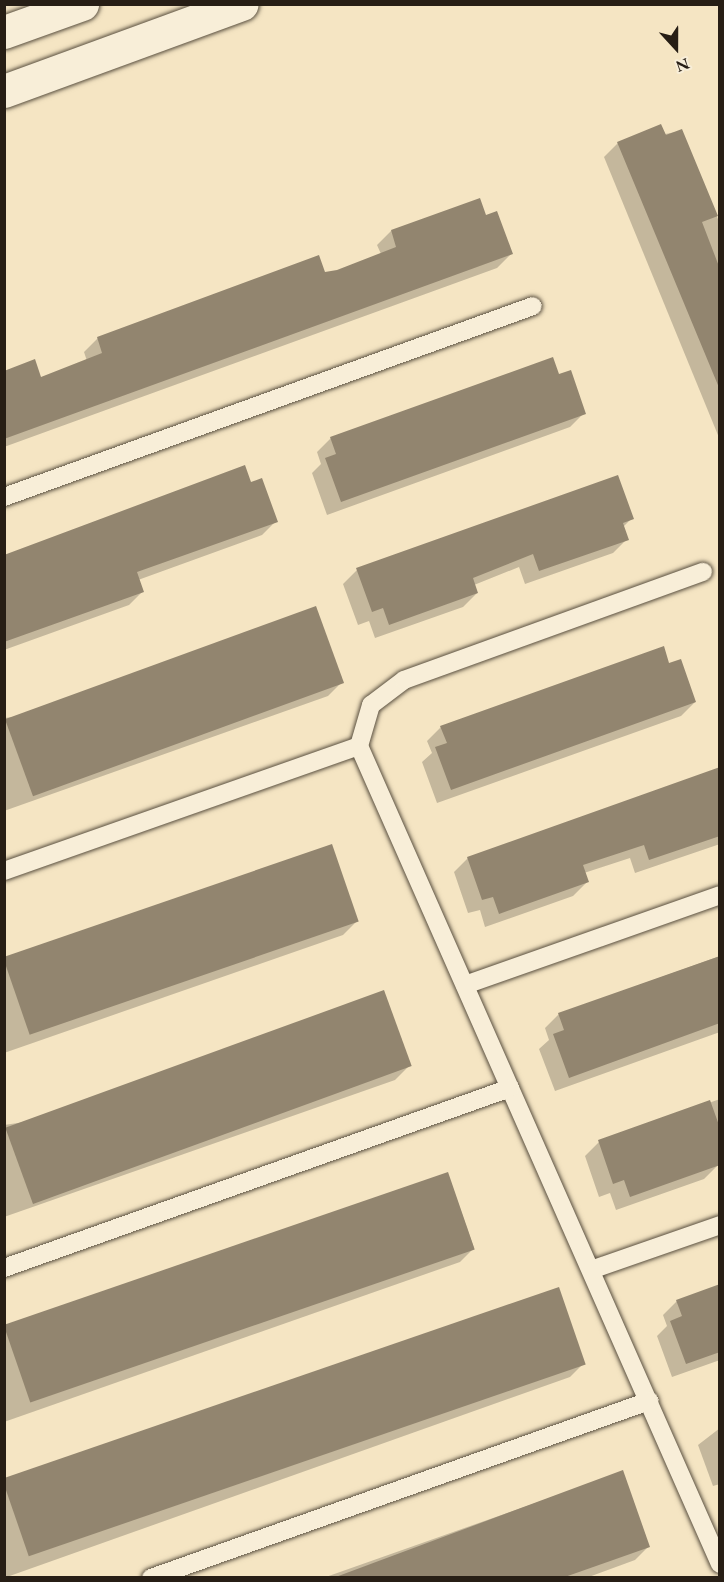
<!DOCTYPE html>
<html>
<head>
<meta charset="utf-8">
<style>
	body { margin:0 }
	#map { position:relative; width:724px; height:1582px; overflow:hidden; background:#f5e5c3; font-family:"EB Garamond",serif }
	div>[style] { position:absolute }
	[style*='--x'] { left:calc(var(--x)*1px); top:calc(var(--y)*1px); width:calc(var(--w)*1px); rotate:calc(var(--a)*1deg) }
	.shadow>* { inset:0; background:#0003 }
	.building>* { inset:0; background:#92856f; transform-origin:0 0 }
	.roads { filter:drop-shadow(0 0 2px #5a5040) drop-shadow(0 0 2px #5a5040) }
	.service>* { height:18px; margin:-9px; padding:0 9px; transform-origin:9px; border-radius:9px; background:#f8eed8 }
	.tertiary>* { height:33px; margin:-16.5px; padding:0 16.5px; transform-origin:16.5px; border-radius:16.5px; background:#f8eed8 }
	span { translate:-50% -50%; white-space:nowrap; text-align:center; line-height:1.15; -webkit-text-stroke:5px #f8eed8; paint-order:stroke }
	.frame { position:absolute; inset:0; border:6px solid #271e15; pointer-events:none }
	.north { position:absolute; left:646px; top:18px; width:60px; height:60px; -webkit-text-stroke:4px #f8eed8; paint-order:stroke; rotate:159deg; font-size:16px; font-weight:700; line-height:24px; text-align:center; color:#271e15 }
	.north::after { content:''; display:block; margin:auto; width:21px; height:27px; background:#271e15; clip-path:polygon(50% 0,100% 100%,50% 72%,0 100%) }
</style>
</head>
<body>
<div id="map">
	<div class="shadow">
		<i style="clip-path:polygon(681px 131px,720px 224px,720px 440px,604px 157px,618px 143px)"></i>
		<i style="clip-path:polygon(485px 216px,511px 254px,497px 268px,4px 447px,4px 372px,40px 379px,87px 361px,84px 352px,98px 338px,337px 271px,381px 254px,377px 245px,391px 231px)"></i>
		<i style="clip-path:polygon(558px 376px,584px 413px,570px 427px,327px 515px,312px 473px,321px 464px,317px 452px,331px 438px)"></i>
		<i style="clip-path:polygon(251px 484px,276px 521px,262px 535px,138px 580px,143px 591px,129px 605px,4px 650px,4px 556px)"></i>
		<i style="clip-path:polygon(632px 518px,623px 527px,627px 539px,613px 553px,525px 584px,519px 567px,474px 585px,477px 593px,463px 607px,375px 638px,369px 621px,358px 625px,343px 584px,357px 570px)"></i>
		<i style="clip-path:polygon(668px 665px,695px 702px,681px 716px,437px 803px,422px 762px,432px 753px,427px 741px,441px 727px)"></i>
		<i style="clip-path:polygon(342px 682px,328px 696px,4px 811px,4px 718px)"></i>
		<i style="clip-path:polygon(720px 769px,720px 844px,635px 873px,630px 858px,584px 873px,587px 882px,573px 896px,485px 927px,480px 910px,468px 913px,454px 872px,468px 858px)"></i>
		<i style="clip-path:polygon(357px 921px,343px 935px,4px 1053px,4px 960px)"></i>
		<i style="clip-path:polygon(720px 956px,720px 1032px,555px 1091px,539px 1049px,549px 1040px,545px 1028px,559px 1014px)"></i>
		<i style="clip-path:polygon(409px 1066px,395px 1080px,4px 1217px,4px 1125px)"></i>
		<i style="clip-path:polygon(720px 1099px,718px 1165px,704px 1179px,616px 1210px,610px 1193px,599px 1197px,585px 1156px,599px 1142px)"></i>
		<i style="clip-path:polygon(448px 1174px,474px 1248px,460px 1262px,4px 1422px,4px 1329px)"></i>
		<i style="clip-path:polygon(720px 1286px,720px 1360px,672px 1377px,657px 1336px,667px 1326px,663px 1315px,677px 1301px)"></i>
		<i style="clip-path:polygon(584px 1363px,570px 1377px,4px 1578px,4px 1485px)"></i>
		<i style="clip-path:polygon(720px 1428px,720px 1484px,713px 1486px,698px 1445px)"></i>
		<i style="clip-path:polygon(623px 1472px,649px 1546px,635px 1560px,586px 1578px,323px 1578px)"></i>
	</div>
	<div class="building">
		<i style="clip-path:polygon(661px 124px,666px 135px,682px 129px,718px 216px,702px 222px,720px 269px,720px 390px,617px 142px)"></i>
		<i style="clip-path:polygon(480px 198px,486px 215px,497px 211px,513px 254px,4px 439px,4px 371px,35px 359px,41px 377px,102px 353px,97px 337px,319px 255px,325px 272px,337px 270px,396px 247px,391px 230px)"></i>
		<i style="clip-path:polygon(553px 357px,559px 374px,571px 370px,586px 414px,341px 502px,325px 458px,336px 454px,330px 437px)"></i>
		<i style="clip-path:polygon(245px 465px,251px 482px,262px 478px,278px 522px,137px 572px,144px 592px,4px 642px,4px 555px)"></i>
		<i style="clip-path:polygon(618px 475px,634px 519px,623px 523px,629px 540px,539px 571px,533px 554px,473px 578px,478px 593px,389px 625px,383px 608px,372px 612px,356px 568px)"></i>
		<i style="left:316px;top:606px;width:82px;height:331px;rotate:70deg"></i>
		<i style="clip-path:polygon(664px 646px,669px 663px,681px 659px,696px 702px,451px 790px,435px 747px,447px 743px,440px 726px)"></i>
		<i style="clip-path:polygon(720px 767px,720px 836px,649px 860px,644px 845px,583px 865px,589px 882px,499px 914px,493px 897px,482px 900px,467px 857px)"></i>
		<i style="left:332px;top:844px;width:82px;height:348px;rotate:71deg"></i>
		<i style="clip-path:polygon(720px 956px,720px 1023px,569px 1078px,553px 1034px,564px 1030px,558px 1013px)"></i>
		<i style="left:384px;top:990px;width:81px;height:403px;rotate:70deg"></i>
		<i style="clip-path:polygon(710px 1100px,720px 1128px,720px 1165px,630px 1197px,624px 1180px,613px 1184px,598px 1140px)"></i>
		<i style="left:448px;top:1172px;width:82px;height:470px;rotate:71deg"></i>
		<i style="clip-path:polygon(720px 1284px,720px 1352px,686px 1364px,670px 1321px,682px 1316px,676px 1300px)"></i>
		<i style="left:559px;top:1287px;width:82px;height:589px;rotate:71deg"></i>
		<i style="clip-path:polygon(623px 1470px,650px 1547px,562px 1578px,333px 1578px)"></i>
	</div>
	<div class="roads">
		<div class="service">
			<i style="--x:4;--y:497;--w:562;--a:-19.85"></i>
			<i style="--x:359;--y:746;--w:43;--a:-73.7"></i>
			<i style="--x:371;--y:705;--w:41;--a:-37.1"></i>
			<i style="--x:404;--y:680;--w:318;--a:-19.9"></i>
			<i style="--x:4;--y:871;--w:376;--a:-19.4"></i>
			<i style="--x:359;--y:746;--w:894;--a:66.19"></i>
			<i style="--x:465;--y:985;--w:270;--a:-19.4"></i>
			<i style="--x:4;--y:1268;--w:537;--a:-19.58"></i>
			<i style="--x:591;--y:1270;--w:137;--a:-19.2"></i>
			<i style="--x:151;--y:1578;--w:529;--a:-19.57"></i>
		</div>
		<div class="tertiary">
			<i style="--x:4;--y:32;--w:83;--a:-19.7"></i>
			<i style="--x:4;--y:91;--w:253;--a:-20.1"></i>
		</div>
	</div>
	<div class="frame"></div>
	<div class="north">N</div>
</div>
</body>
</html>
